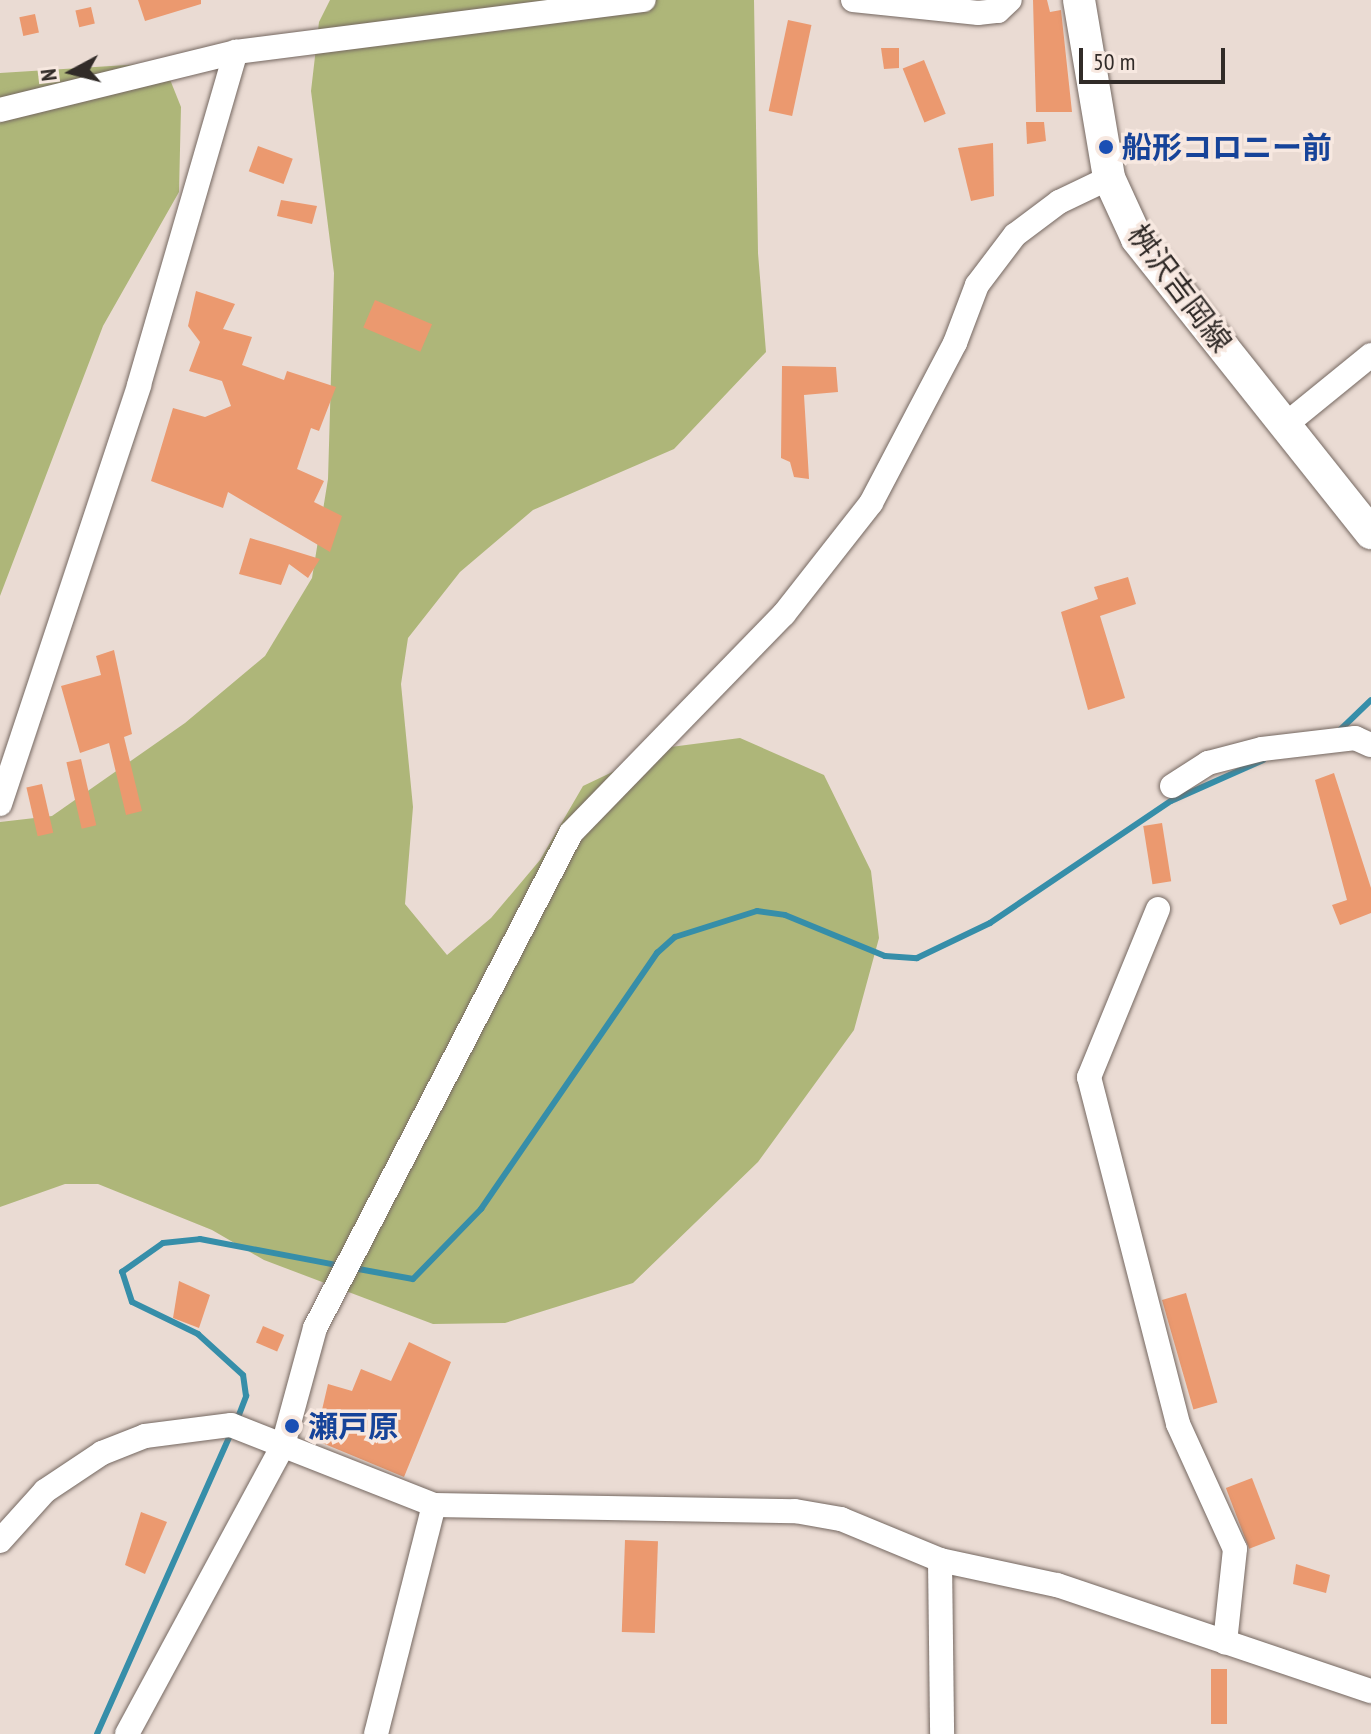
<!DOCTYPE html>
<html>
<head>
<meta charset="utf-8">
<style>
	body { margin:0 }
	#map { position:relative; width:1371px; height:1734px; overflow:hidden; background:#eadbd3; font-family:"PT Sans Narrow","Noto Sans JP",sans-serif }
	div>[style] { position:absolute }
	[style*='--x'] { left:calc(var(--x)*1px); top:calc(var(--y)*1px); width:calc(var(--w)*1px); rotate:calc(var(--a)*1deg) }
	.green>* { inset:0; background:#aeb679 }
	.stream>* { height:6px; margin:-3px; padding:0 3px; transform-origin:3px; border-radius:3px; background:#368ea9 }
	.building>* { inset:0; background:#eb996f; transform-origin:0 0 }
	.roads { filter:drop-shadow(0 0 2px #756861) drop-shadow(0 0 2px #756861) }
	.minor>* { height:24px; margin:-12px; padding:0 12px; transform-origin:12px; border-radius:12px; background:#fff }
	.major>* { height:32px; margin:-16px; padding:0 16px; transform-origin:16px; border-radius:16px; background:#fff }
	.dots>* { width:22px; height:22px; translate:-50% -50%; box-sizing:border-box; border:4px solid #f7e8e0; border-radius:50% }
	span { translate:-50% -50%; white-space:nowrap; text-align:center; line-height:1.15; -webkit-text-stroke:7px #f7e8e0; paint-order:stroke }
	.transit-label { font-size:30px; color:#164399; font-weight:700 }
	.left { translate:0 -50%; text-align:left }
	.street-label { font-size:30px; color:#312b28 }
	.north { position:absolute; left:32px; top:32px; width:80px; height:80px; -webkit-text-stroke:6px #f7e8e0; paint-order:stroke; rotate:263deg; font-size:22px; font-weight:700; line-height:32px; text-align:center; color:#312b28 }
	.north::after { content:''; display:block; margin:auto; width:28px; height:36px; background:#312b28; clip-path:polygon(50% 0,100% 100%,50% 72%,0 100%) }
	.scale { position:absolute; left:1079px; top:48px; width:146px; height:36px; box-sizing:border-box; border:4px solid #312b28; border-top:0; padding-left:10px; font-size:24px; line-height:28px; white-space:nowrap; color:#312b28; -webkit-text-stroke:6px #f7e8e0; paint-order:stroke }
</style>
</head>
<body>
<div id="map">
	<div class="green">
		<i style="clip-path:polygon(330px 0,754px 0,758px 253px,766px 352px,674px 449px,533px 510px,460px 572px,408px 638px,401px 684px,413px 807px,405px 904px,447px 955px,491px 918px,540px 860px,583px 786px,663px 748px,740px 738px,824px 775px,871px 871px,879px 938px,854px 1030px,758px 1162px,633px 1283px,505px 1323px,433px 1324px,264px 1260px,212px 1230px,98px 1184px,65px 1184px,0 1207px,0 822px,52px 816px,185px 723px,265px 656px,312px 578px,328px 479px,334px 273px,311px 91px,319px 22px)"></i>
		<i style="clip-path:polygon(143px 64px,169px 77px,181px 107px,179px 192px,103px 326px,0 596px,0 73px)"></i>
	</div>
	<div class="stream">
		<i style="--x:1340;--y:730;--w:43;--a:-44.1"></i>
		<i style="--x:353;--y:1268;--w:61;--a:10.4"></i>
		<i style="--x:413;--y:1279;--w:98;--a:-45.8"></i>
		<i style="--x:481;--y:1209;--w:311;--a:-55.5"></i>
		<i style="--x:657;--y:953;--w:24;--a:-42"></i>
		<i style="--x:675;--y:937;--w:86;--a:-17.6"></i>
		<i style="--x:757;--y:911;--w:28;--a:8"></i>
		<i style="--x:785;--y:915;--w:108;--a:22.3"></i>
		<i style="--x:885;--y:956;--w:32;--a:4"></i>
		<i style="--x:917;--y:958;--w:81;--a:-25.6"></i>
		<i style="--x:990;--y:923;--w:218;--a:-34"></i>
		<i style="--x:1171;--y:801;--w:101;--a:-24"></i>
		<i style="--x:237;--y:1420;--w:26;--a:-69"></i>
		<i style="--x:246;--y:1396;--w:21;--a:-98"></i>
		<i style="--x:243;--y:1375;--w:61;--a:-137.7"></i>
		<i style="--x:198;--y:1334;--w:73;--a:-154.1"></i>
		<i style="--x:132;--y:1302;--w:32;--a:-108"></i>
		<i style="--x:122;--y:1272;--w:50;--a:-35.3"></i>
		<i style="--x:163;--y:1243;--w:37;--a:-6"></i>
		<i style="--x:200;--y:1239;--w:145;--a:10.8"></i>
		<i style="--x:97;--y:1734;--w:332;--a:-66"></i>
	</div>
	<div class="building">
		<i style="clip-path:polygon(138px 0,201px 0,201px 4px,145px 21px)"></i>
		<i style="clip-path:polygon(1033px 0,1047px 0,1050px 12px,1061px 10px,1072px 112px,1036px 112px)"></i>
		<i style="left:91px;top:7px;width:17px;height:16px;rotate:77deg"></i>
		<i style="left:35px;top:14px;width:19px;height:16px;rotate:78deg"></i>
		<i style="left:788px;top:20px;width:24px;height:93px;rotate:12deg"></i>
		<i style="clip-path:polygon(881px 48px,899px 48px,899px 68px,884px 69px)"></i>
		<i style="left:924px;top:60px;width:58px;height:23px;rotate:68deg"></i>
		<i style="clip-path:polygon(1026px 122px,1044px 122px,1046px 141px,1027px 144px)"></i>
		<i style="clip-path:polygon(993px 143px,994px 196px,971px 201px,958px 148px)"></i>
		<i style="left:258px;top:146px;width:37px;height:27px;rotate:20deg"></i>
		<i style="clip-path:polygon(281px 200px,317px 206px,312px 224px,277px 216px)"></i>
		<i style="clip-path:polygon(196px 291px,235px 304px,223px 329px,252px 337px,242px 365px,284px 380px,287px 371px,336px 387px,319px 431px,311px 428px,297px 469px,324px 481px,314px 502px,342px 516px,330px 552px,228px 492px,223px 508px,151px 481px,173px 408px,205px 417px,231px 406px,222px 381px,189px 371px,200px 342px,188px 326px)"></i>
		<i style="left:375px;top:300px;width:62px;height:30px;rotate:23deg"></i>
		<i style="clip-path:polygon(782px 366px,836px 367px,838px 392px,804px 395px,809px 479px,794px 477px,790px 462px,781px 458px)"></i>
		<i style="clip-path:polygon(250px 538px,278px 546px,320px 559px,308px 578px,289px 564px,281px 585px,239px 574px)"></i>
		<i style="clip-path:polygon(1128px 577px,1136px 604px,1100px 616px,1125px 698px,1088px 710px,1061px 612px,1098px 599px,1094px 587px)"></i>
		<i style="clip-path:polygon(114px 650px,132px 734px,124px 737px,142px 811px,126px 815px,109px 743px,80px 753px,61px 686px,101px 675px,96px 656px)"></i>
		<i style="left:81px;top:759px;width:68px;height:15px;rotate:77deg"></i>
		<i style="clip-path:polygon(1334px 773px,1371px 888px,1371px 913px,1340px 925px,1332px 905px,1347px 900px,1315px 780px)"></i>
		<i style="left:42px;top:784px;width:50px;height:16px;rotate:77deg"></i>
		<i style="left:1162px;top:823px;width:59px;height:19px;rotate:81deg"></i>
		<i style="clip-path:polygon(179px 1281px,210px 1295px,199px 1328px,173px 1318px)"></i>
		<i style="left:1186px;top:1293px;width:114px;height:25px;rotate:74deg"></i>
		<i style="left:263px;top:1326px;width:23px;height:18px;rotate:23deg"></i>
		<i style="clip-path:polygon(409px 1342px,451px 1362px,404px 1477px,315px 1440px,328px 1384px,352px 1391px,361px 1369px,391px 1381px)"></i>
		<i style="left:1252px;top:1478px;width:65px;height:28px;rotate:69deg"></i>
		<i style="clip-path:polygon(141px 1512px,167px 1522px,145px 1574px,125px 1565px)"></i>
		<i style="left:625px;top:1540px;width:33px;height:92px;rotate:2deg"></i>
		<i style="clip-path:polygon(1296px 1564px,1330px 1575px,1326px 1593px,1293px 1584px)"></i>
		<i style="left:1211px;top:1669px;width:16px;height:55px"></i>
	</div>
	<div class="roads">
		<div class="minor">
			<i style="--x:853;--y:0;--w:126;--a:5.9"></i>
			<i style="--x:978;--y:13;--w:20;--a:-6"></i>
			<i style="--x:998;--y:11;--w:16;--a:-43"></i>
			<i style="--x:0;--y:110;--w:243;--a:-13.8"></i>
			<i style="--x:236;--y:52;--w:411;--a:-7.3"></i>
			<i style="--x:1285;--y:425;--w:111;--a:-39.1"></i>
			<i style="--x:1172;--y:786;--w:43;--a:-32.6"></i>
			<i style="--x:1208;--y:763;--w:56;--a:-14.5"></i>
			<i style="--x:1262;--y:749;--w:94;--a:-6.7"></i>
			<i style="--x:1355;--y:738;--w:17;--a:24"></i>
			<i style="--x:0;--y:804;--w:441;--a:-71.6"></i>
			<i style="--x:139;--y:385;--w:347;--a:-73.8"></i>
			<i style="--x:1158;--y:909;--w:182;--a:112.3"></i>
			<i style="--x:1089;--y:1077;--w:358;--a:75.6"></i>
			<i style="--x:1178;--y:1424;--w:137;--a:65.5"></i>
			<i style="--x:1235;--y:1549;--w:94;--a:96.1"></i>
			<i style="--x:0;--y:1541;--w:67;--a:-48"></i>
			<i style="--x:45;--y:1491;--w:69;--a:-33.7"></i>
			<i style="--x:102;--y:1453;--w:46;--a:-21.6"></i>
			<i style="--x:145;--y:1436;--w:87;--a:-7.3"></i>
			<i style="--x:231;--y:1425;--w:218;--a:21.5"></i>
			<i style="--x:434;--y:1505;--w:361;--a:1"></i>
			<i style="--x:795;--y:1511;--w:47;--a:9.9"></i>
			<i style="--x:841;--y:1519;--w:107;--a:22.5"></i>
			<i style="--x:940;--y:1560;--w:120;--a:12.1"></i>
			<i style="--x:1057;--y:1585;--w:331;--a:18.7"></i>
			<i style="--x:940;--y:1560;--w:174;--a:89.3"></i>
			<i style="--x:127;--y:1734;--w:328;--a:-61.6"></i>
			<i style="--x:283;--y:1445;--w:121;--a:-74.7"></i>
			<i style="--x:315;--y:1328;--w:557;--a:-62.65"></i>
			<i style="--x:571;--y:833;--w:305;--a:-45.8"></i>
			<i style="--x:784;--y:614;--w:141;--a:-51.9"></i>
			<i style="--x:871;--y:503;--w:181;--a:-62.3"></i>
			<i style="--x:955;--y:343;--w:62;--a:-69.2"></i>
			<i style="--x:977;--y:285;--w:63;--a:-52.8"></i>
			<i style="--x:1015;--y:235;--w:55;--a:-36.9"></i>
			<i style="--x:1059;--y:202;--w:55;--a:-25.6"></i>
			<i style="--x:376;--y:1734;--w:236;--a:-75.8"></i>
		</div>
		<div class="major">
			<i style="--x:1079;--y:0;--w:181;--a:80.4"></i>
			<i style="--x:1109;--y:178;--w:67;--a:65.3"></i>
			<i style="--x:1137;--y:239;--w:376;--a:51.5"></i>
		</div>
	</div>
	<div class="dots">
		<i style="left:1106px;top:147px;background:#1a4fb4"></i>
		<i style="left:292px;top:1426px;background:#1a4fb4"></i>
	</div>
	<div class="transit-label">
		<span class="left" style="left:1122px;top:147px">船形コロニー前</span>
		<span class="left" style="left:308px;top:1426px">瀬戸原</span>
	</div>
	<div class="street-label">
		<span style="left:1180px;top:288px;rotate:53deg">桝沢吉岡線</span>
	</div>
	<div class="north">N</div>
	<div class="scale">50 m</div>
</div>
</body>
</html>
